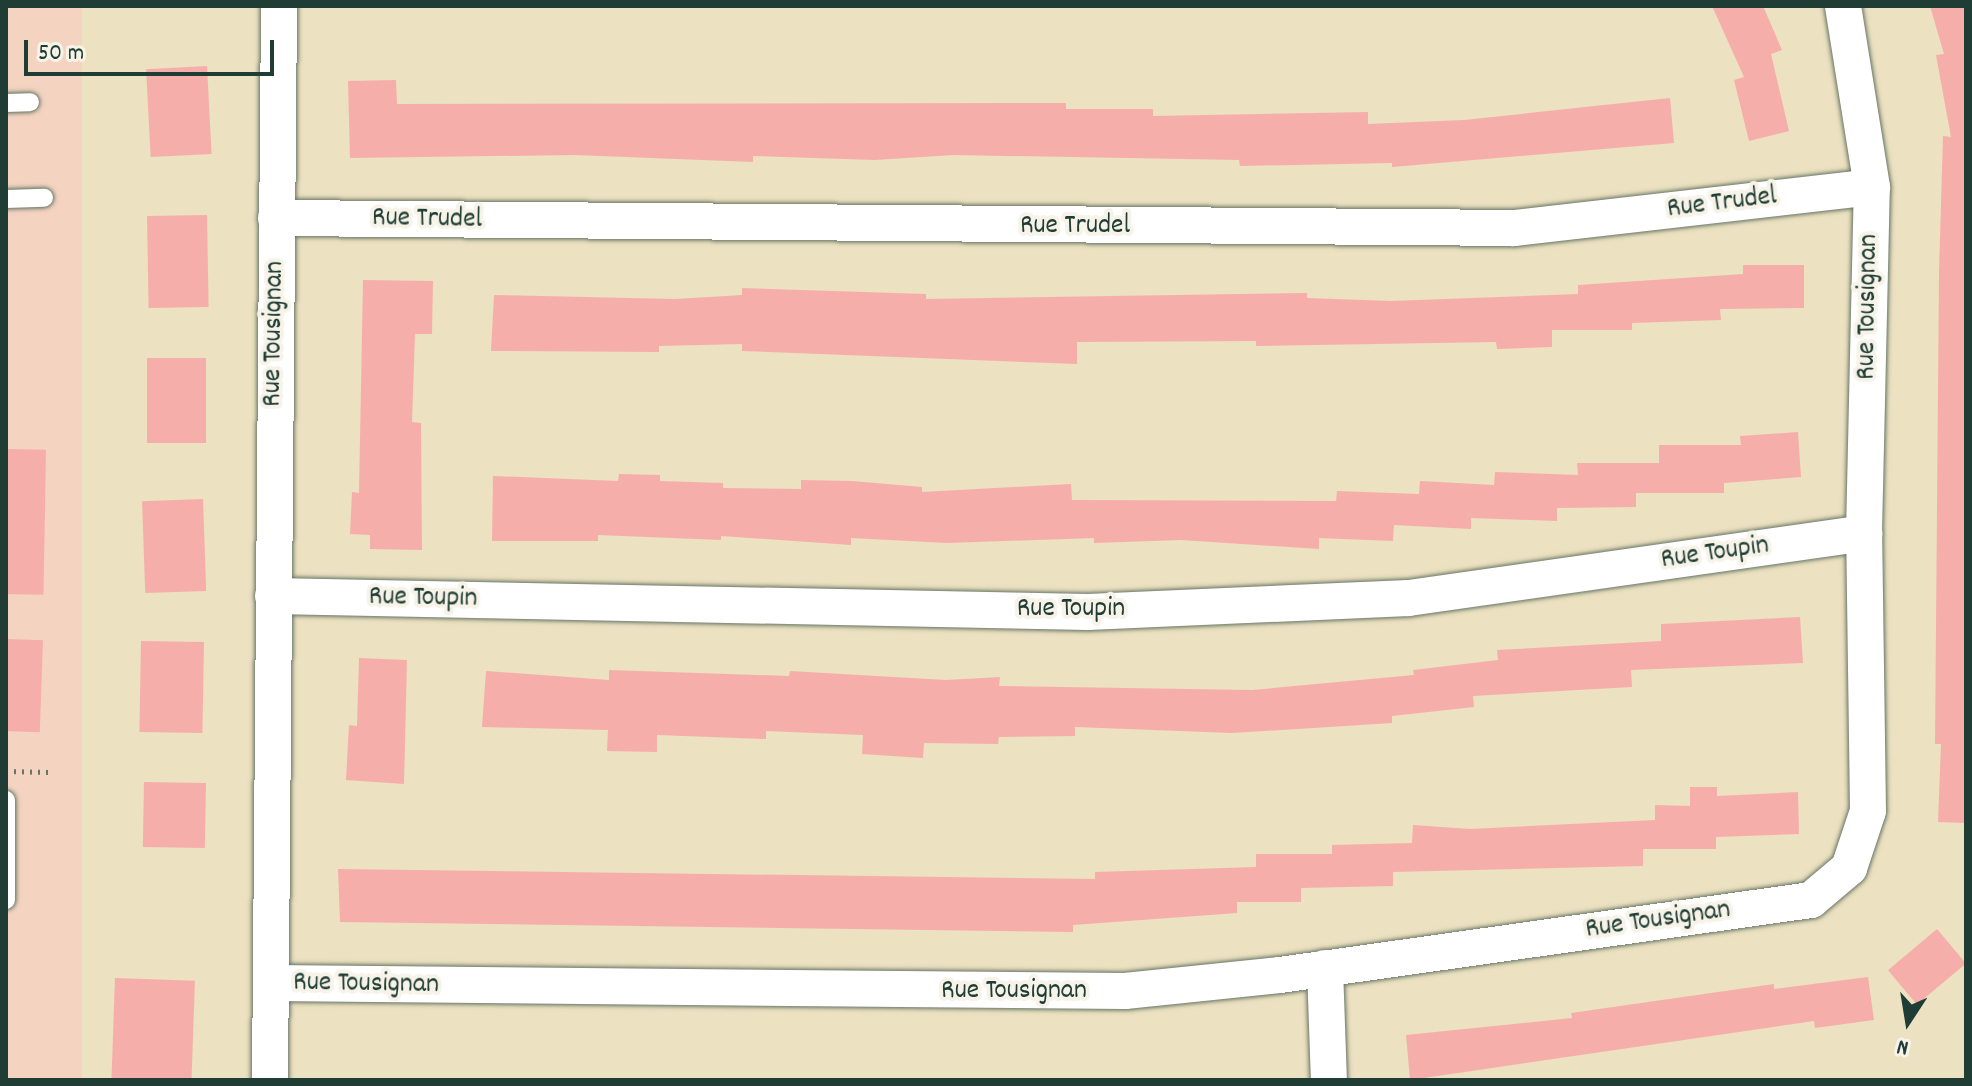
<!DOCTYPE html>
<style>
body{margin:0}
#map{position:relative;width:1972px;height:1086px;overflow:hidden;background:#ece1c1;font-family:Dekko,sans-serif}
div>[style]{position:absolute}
.built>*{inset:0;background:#f4d3c1;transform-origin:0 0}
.building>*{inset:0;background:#f6aeaa;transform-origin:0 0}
.path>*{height:5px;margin-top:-2.5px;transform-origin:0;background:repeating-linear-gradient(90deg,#677665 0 2px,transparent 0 8px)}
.roads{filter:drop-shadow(0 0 2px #677665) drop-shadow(0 0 2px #677665)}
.lane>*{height:18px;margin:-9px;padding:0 9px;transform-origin:9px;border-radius:9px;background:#fff}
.street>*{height:36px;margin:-18px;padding:0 18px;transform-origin:18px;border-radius:18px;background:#fff}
span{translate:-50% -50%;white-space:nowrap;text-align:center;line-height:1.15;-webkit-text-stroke:8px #f7f3e8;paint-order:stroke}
.street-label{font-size:28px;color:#1f3d34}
.frame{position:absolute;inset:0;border:8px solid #1f3d34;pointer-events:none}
.north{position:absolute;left:1868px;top:982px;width:80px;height:80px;-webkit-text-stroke:6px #f7f3e8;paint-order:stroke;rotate:192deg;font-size:22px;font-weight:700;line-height:32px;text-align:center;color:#1f3d34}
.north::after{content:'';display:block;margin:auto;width:28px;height:36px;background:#1f3d34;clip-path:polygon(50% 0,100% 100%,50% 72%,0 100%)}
.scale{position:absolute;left:24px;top:40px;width:250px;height:36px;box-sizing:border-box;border:4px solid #1f3d34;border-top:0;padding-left:10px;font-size:24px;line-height:28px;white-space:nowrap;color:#1f3d34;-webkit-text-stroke:6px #f7f3e8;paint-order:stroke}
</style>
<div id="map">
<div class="built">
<div style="left:6px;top:6px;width:76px;height:1074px"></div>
</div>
<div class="building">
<div style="clip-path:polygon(1712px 6px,1763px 6px,1782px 50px,1771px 54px,1789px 131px,1749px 141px,1734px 80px,1744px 77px)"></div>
<div style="clip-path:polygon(1930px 6px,1966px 6px,1966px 823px,1938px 822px,1941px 744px,1935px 744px,1939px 272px,1943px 136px,1951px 137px,1936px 55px,1944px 54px)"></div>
<div style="left:207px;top:66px;width:88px;height:61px;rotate:87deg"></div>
<div style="clip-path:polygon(396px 80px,397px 104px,1066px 103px,1066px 109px,1153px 109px,1153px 116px,1368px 112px,1368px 124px,1464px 120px,1670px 98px,1674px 143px,1392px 167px,1392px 163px,1240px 166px,1239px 160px,953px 155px,875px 160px,753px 156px,753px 162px,575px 155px,350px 158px,348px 81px)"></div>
<div style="left:207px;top:215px;width:92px;height:60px;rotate:89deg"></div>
<div style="clip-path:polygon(1743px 265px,1804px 265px,1804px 308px,1720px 309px,1721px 320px,1632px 323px,1632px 330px,1552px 330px,1552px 347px,1497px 349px,1496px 342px,1256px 346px,1256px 341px,1077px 342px,1077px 364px,742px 351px,742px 344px,659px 346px,659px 352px,491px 351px,494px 295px,675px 299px,742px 295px,742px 288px,926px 294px,926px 299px,1307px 293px,1307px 298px,1391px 301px,1578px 294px,1578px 285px,1743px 274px)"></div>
<div style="clip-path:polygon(363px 280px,433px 281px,432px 334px,415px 334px,412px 422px,421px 423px,422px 550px,370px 549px,370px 535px,350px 534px,352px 492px,359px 493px)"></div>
<div style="left:147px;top:358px;width:59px;height:85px"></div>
<div style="clip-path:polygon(1798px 432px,1801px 477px,1724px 483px,1724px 493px,1636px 493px,1636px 507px,1557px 508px,1557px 521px,1471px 518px,1471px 529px,1394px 525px,1393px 541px,1319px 538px,1319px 549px,1181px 540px,1094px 543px,1094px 538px,947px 543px,851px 538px,851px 545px,721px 536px,721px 540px,598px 535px,598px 541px,492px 541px,493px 476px,618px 481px,619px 474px,660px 475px,660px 481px,723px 483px,723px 488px,801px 489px,801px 480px,852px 481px,922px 487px,922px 492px,1071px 484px,1072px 500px,1336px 501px,1337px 491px,1419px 494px,1420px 481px,1494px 485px,1495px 472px,1578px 475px,1577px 463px,1659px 463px,1659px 445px,1741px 445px,1740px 436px)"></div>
<div style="left:6px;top:449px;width:40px;height:145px;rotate:1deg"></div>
<div style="left:203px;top:499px;width:92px;height:61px;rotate:88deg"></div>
<div style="clip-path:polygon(1800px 617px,1803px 663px,1631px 670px,1632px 687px,1473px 696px,1474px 707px,1392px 716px,1392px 723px,1232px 733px,1075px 727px,1075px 736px,999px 737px,998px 744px,924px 743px,923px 758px,862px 754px,863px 735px,766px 731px,766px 739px,657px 735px,657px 752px,607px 751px,608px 730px,482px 727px,486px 671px,609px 680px,609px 670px,789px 676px,790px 671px,946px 680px,1000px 677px,999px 686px,1252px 690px,1414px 675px,1413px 670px,1498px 660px,1497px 650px,1661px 641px,1661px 624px)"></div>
<div style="left:6px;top:639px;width:37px;height:92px;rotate:2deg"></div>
<div style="left:141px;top:641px;width:63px;height:91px;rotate:1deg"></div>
<div style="clip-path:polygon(359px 658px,407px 660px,404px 784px,346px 780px,349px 725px,357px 726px)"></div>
<div style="left:144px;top:782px;width:62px;height:65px;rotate:1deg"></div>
<div style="clip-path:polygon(1690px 787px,1717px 787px,1717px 796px,1798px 792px,1799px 834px,1716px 837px,1716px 849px,1643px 849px,1643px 866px,1393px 872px,1393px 886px,1301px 888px,1301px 902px,1237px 902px,1237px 913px,1073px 925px,1073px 932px,340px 922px,338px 869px,1095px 879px,1095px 872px,1256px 867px,1256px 854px,1332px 854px,1332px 845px,1412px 843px,1413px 825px,1470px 829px,1655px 820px,1655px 805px,1690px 806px)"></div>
<div style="left:1937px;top:929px;width:45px;height:64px;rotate:50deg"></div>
<div style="clip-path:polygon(1868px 977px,1874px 1020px,1815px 1028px,1814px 1021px,1410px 1080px,1406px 1035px,1572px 1018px,1571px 1013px,1774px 984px,1774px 989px)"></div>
<div style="left:115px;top:978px;width:80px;height:102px;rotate:2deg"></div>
</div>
<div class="path">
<div style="left:6px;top:771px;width:43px;rotate:1.3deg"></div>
</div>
<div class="roads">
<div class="lane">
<div style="left:6px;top:103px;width:24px;rotate:-2deg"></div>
<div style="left:6px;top:199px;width:38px;rotate:-2deg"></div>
<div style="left:6px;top:800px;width:100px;rotate:90deg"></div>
</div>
<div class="street">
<div style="left:276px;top:218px;width:1238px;rotate:0.46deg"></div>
<div style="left:1514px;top:228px;width:360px;rotate:-6.5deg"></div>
<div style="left:273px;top:596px;width:815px;rotate:1.12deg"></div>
<div style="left:1088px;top:612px;width:321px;rotate:-2.5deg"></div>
<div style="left:1409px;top:598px;width:460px;rotate:-8.1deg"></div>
<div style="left:1325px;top:968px;width:112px;rotate:88deg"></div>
<div style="left:271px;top:983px;width:854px;rotate:0.54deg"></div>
<div style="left:1125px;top:991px;width:156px;rotate:-5.9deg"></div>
<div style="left:1280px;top:975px;width:536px;rotate:-8.04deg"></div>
<div style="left:1811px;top:900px;width:50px;rotate:-40.1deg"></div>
<div style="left:1849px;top:868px;width:60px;rotate:-71.6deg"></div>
<div style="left:1868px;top:811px;width:278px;rotate:-90.8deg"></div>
<div style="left:1864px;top:533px;width:346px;rotate:-88.7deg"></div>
<div style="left:1872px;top:187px;width:183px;rotate:-99.1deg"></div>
<div style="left:270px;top:1080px;width:1074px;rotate:-89.52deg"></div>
</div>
</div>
<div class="street-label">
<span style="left:1722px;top:204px;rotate:-7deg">Rue Trudel</span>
<span style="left:427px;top:220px;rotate:1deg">Rue Trudel</span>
<span style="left:1075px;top:227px">Rue Trudel</span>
<span style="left:1869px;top:307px;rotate:-89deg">Rue Tousignan</span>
<span style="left:275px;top:334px;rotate:-89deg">Rue Tousignan</span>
<span style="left:1715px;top:554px;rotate:-8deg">Rue Toupin</span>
<span style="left:423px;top:599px;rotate:1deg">Rue Toupin</span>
<span style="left:1071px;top:610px">Rue Toupin</span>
<span style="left:1658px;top:921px;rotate:-8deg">Rue Tousignan</span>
<span style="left:366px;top:985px;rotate:1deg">Rue Tousignan</span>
<span style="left:1014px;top:992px">Rue Tousignan</span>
</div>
<div class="frame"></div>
<div class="north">N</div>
<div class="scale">50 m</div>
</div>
